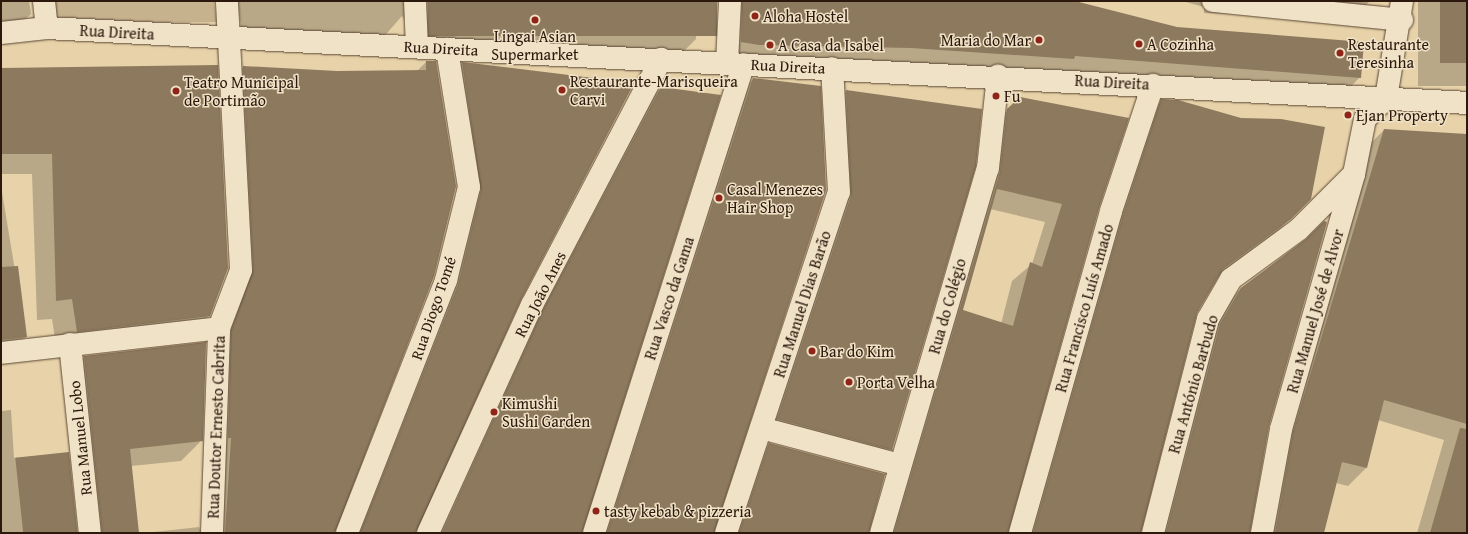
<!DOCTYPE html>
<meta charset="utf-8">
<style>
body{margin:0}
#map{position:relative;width:1468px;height:534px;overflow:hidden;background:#e7d2a9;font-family:"Gentium Book Plus",serif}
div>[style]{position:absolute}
.green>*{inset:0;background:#c7b28e}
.shadow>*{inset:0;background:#0003;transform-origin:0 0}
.building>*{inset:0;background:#8d795e;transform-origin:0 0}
.roads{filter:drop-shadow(0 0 1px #5b4633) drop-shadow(0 0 1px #5b4633)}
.minor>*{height:22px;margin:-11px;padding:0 11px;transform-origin:11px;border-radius:11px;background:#efe2c7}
.dots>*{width:11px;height:11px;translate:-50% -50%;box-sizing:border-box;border:2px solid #efe2c7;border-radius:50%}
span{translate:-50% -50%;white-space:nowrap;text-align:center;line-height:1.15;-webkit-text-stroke:3px #efe2c7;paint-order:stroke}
.poi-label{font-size:16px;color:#2c180c}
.left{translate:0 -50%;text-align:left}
.right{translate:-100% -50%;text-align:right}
.street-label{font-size:16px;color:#2c180c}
.frame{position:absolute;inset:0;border:2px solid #2c180c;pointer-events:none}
</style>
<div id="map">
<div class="green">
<div style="clip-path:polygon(54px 1px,214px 1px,217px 22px,123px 23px,55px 17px)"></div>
</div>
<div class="shadow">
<div style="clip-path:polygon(1px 1px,29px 1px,31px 14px,10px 34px,1px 35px)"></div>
<div style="clip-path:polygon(237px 1px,697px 1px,696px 39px,674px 61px,408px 57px,406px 22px,402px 16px,380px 41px,243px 39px)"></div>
<div style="clip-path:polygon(726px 1px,1073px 1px,1360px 77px,1340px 98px,721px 62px)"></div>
<div style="clip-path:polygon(1182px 1px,1370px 1px,1354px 17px,1204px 13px,1204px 7px)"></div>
<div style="left:1418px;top:1px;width:49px;height:85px"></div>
<div style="clip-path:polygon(426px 62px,435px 62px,327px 533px,206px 533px,234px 290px,223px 87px,243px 67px,337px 72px,417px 71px)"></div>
<div style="clip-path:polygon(462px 63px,633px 84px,520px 299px,416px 533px,350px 533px,464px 208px,444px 81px)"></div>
<div style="clip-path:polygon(1px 68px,209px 316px,189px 336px,57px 351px,52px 319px,37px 320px,32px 174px,1px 174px)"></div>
<div style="clip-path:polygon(753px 79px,714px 533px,596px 533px,735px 97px)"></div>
<div style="clip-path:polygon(661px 88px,582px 533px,433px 533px,526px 329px,643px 106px)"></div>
<div style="clip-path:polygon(846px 91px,891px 449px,876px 465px,762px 434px,836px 212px,831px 106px)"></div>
<div style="clip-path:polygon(1162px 100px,1310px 199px,1272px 237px,1217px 277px,1196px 313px,1140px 533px,1021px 533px,1144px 118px)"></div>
<div style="clip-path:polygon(evenodd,1008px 110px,1098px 207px,1008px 533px,881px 533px,990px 128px,1008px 110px,990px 209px,1045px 222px,1032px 264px,1012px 281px,1001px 324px,962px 311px,990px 209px)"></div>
<div style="clip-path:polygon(1384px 130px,1467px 135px,1467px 533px,1417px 533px,1444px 440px,1378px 420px,1366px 468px,1348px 486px,1336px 483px,1282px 533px,1260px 533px,1366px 148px)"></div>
<div style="clip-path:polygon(1px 186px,26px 337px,1px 358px)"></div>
<div style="clip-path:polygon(1241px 288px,1268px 425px,1249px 533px,1153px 533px,1223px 307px)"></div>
<div style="clip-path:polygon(84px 357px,202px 440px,181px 461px,131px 466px,138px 533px,104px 533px,87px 373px,102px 533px,81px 533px,64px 377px)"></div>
<div style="clip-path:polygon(11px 410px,14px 458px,68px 453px,76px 533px,1px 533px,1px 411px)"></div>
<div style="clip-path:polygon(769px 444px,868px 533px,728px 533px,751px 462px)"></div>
<div style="clip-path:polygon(199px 527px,201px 533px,145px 533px)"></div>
</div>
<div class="building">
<div style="left:428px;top:1px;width:289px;height:35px"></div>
<div style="clip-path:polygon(742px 1px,1075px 1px,1177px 27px,1364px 42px,1361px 78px,1075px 56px,1074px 59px,911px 48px,759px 45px,741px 42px)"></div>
<div style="left:1440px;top:1px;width:27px;height:62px"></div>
<div style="clip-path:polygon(426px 61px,436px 61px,456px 186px,434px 276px,335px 533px,225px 533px,231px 438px,228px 438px,231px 330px,253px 270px,243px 66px,337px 71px,426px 70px)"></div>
<div style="clip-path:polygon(462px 62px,634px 83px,521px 300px,416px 533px,360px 533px,458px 285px,481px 190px)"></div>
<div style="clip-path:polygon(218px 65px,228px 268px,210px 316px,77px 332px,72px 299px,56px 301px,52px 154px,1px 154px,1px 68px)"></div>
<div style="clip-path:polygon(753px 78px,821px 86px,826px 190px,714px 533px,607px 533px)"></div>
<div style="clip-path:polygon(661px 87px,721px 95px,582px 533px,442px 533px,543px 310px)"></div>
<div style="clip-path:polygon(846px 90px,982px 109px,976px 166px,892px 450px,777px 419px,851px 196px)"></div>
<div style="clip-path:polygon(evenodd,1020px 97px,1129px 118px,1099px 208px,1008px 533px,894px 533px,1000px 172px,1007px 109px,1020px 97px,997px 189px,1062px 204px,1042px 267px,1030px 262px,1013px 326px,963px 310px,997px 189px)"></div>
<div style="clip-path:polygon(1161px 99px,1178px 100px,1241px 118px,1281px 119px,1325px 127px,1311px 199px,1291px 219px,1223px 269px,1197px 313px,1141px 533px,1033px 533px,1123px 215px)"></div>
<div style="clip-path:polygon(1384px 129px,1467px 134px,1467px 424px,1384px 400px,1367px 468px,1342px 462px,1324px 533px,1275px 533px,1293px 432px)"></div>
<div style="clip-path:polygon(1324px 221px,1327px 222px,1269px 426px,1250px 533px,1166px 533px,1220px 324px,1241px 288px,1306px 239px)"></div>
<div style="clip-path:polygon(18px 266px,27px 337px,1px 340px,1px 267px)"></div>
<div style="clip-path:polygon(206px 342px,203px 441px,130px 449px,139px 533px,102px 533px,84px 356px)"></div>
<div style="clip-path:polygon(1460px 428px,1467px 429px,1467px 533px,1430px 533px)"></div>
<div style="clip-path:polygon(769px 443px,885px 474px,869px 533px,739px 533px)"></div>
<div style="left:69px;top:452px;width:81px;height:54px;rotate:84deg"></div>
</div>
<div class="roads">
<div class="minor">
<div style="left:44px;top:1px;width:27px;rotate:84deg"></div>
<div style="left:415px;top:1px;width:46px;rotate:87.5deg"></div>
<div style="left:1213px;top:1px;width:190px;rotate:5.7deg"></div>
<div style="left:1px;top:33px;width:46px;rotate:-6.2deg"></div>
<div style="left:47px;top:28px;width:1422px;rotate:3.02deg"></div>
<div style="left:727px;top:63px;width:62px;rotate:-87.2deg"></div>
<div style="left:1386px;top:98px;width:98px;rotate:-80.6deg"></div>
<div style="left:70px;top:344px;width:190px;rotate:84deg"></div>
<div style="left:1px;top:353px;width:219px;rotate:-6.5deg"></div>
<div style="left:761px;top:428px;width:144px;rotate:14.9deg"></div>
<div style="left:212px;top:533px;width:205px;rotate:-88deg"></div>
<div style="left:219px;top:328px;width:62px;rotate:-69.2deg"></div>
<div style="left:241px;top:270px;width:269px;rotate:-93deg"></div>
<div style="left:347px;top:533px;width:272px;rotate:-68.6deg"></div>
<div style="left:446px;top:280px;width:96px;rotate:-76.1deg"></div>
<div style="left:469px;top:187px;width:140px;rotate:-99.1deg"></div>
<div style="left:428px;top:533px;width:251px;rotate:-65.5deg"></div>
<div style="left:532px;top:305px;width:278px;rotate:-62.3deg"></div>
<div style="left:594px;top:533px;width:492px;rotate:-72.3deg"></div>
<div style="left:726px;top:533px;width:359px;rotate:-71.7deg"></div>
<div style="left:839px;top:192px;width:124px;rotate:-93.2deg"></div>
<div style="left:881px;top:533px;width:380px;rotate:-73.7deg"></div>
<div style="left:988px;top:168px;width:93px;rotate:-83.8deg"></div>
<div style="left:1020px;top:533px;width:335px;rotate:-74.2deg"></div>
<div style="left:1111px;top:211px;width:133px;rotate:-71.6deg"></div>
<div style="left:1153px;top:533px;width:221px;rotate:-75.6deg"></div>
<div style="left:1208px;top:319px;width:46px;rotate:-60.1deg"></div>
<div style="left:1231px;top:279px;width:84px;rotate:-36.3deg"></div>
<div style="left:1299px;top:229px;width:78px;rotate:-45deg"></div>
<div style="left:1262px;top:533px;width:106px;rotate:-79.6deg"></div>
<div style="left:1281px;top:429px;width:265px;rotate:-74deg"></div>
<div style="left:1354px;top:174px;width:56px;rotate:-78.7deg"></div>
<div style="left:1365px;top:119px;width:30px;rotate:-45deg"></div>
</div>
</div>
<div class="dots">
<div style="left:755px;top:16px;background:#8f2418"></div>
<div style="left:535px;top:20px;background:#8f2418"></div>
<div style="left:1039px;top:40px;background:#8f2418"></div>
<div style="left:1139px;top:44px;background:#8f2418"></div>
<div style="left:770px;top:45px;background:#8f2418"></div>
<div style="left:1340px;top:53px;background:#8f2418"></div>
<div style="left:562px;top:90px;background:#8f2418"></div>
<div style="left:176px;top:91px;background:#8f2418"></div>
<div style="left:996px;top:96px;background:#8f2418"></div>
<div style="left:1348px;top:115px;background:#8f2418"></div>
<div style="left:719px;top:198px;background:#8f2418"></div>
<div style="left:812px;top:351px;background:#8f2418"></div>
<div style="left:849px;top:382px;background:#8f2418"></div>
<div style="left:494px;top:412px;background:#8f2418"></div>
<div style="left:596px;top:511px;background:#8f2418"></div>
</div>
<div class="poi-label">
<span class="left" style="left:763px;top:16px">Aloha Hostel</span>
<span style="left:535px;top:45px">Lingai Asian<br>Supermarket</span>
<span class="right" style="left:1031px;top:40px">Maria do Mar</span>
<span class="left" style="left:1147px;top:44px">A Cozinha</span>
<span class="left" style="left:1348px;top:53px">Restaurante<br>Teresinha</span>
<span class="left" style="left:778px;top:45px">A Casa da Isabel</span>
<span class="left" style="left:570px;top:90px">Restaurante-Marisqueira<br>Carvi</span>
<span class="left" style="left:184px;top:91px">Teatro Municipal<br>de Portimão</span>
<span class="left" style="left:1004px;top:96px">Fu</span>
<span class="left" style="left:1356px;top:115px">Ejan Property</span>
<span class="left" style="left:727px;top:198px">Casal Menezes<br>Hair Shop</span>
<span class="left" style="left:820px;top:351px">Bar do Kim</span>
<span class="left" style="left:857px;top:382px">Porta Velha</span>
<span class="left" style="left:502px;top:412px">Kimushi<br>Sushi Garden</span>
<span class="left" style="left:604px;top:511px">tasty kebab &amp; pizzeria</span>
</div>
<div class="street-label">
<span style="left:117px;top:32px;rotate:3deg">Rua Direita</span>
<span style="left:441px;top:48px;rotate:3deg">Rua Direita</span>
<span style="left:788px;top:66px;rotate:3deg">Rua Direita</span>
<span style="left:1112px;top:82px;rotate:3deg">Rua Direita</span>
<span style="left:540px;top:294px;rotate:-63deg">Rua João Anes</span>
<span style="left:669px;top:298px;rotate:-72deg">Rua Vasco da Gama</span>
<span style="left:802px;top:304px;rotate:-72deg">Rua Manuel Dias Barão</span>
<span style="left:947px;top:306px;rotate:-74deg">Rua do Colégio</span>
<span style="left:433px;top:308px;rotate:-71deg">Rua Diogo Tomé</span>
<span style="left:1084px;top:308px;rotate:-74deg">Rua Francisco Luís Amado</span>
<span style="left:1315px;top:311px;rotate:-74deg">Rua Manuel José de Alvor</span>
<span style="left:1193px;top:384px;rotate:-74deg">Rua António Barbudo</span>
<span style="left:216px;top:427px;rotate:-88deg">Rua Doutor Ernesto Cabrita</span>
<span style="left:80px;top:438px;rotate:-96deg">Rua Manuel Lobo</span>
</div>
<div class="frame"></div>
</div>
